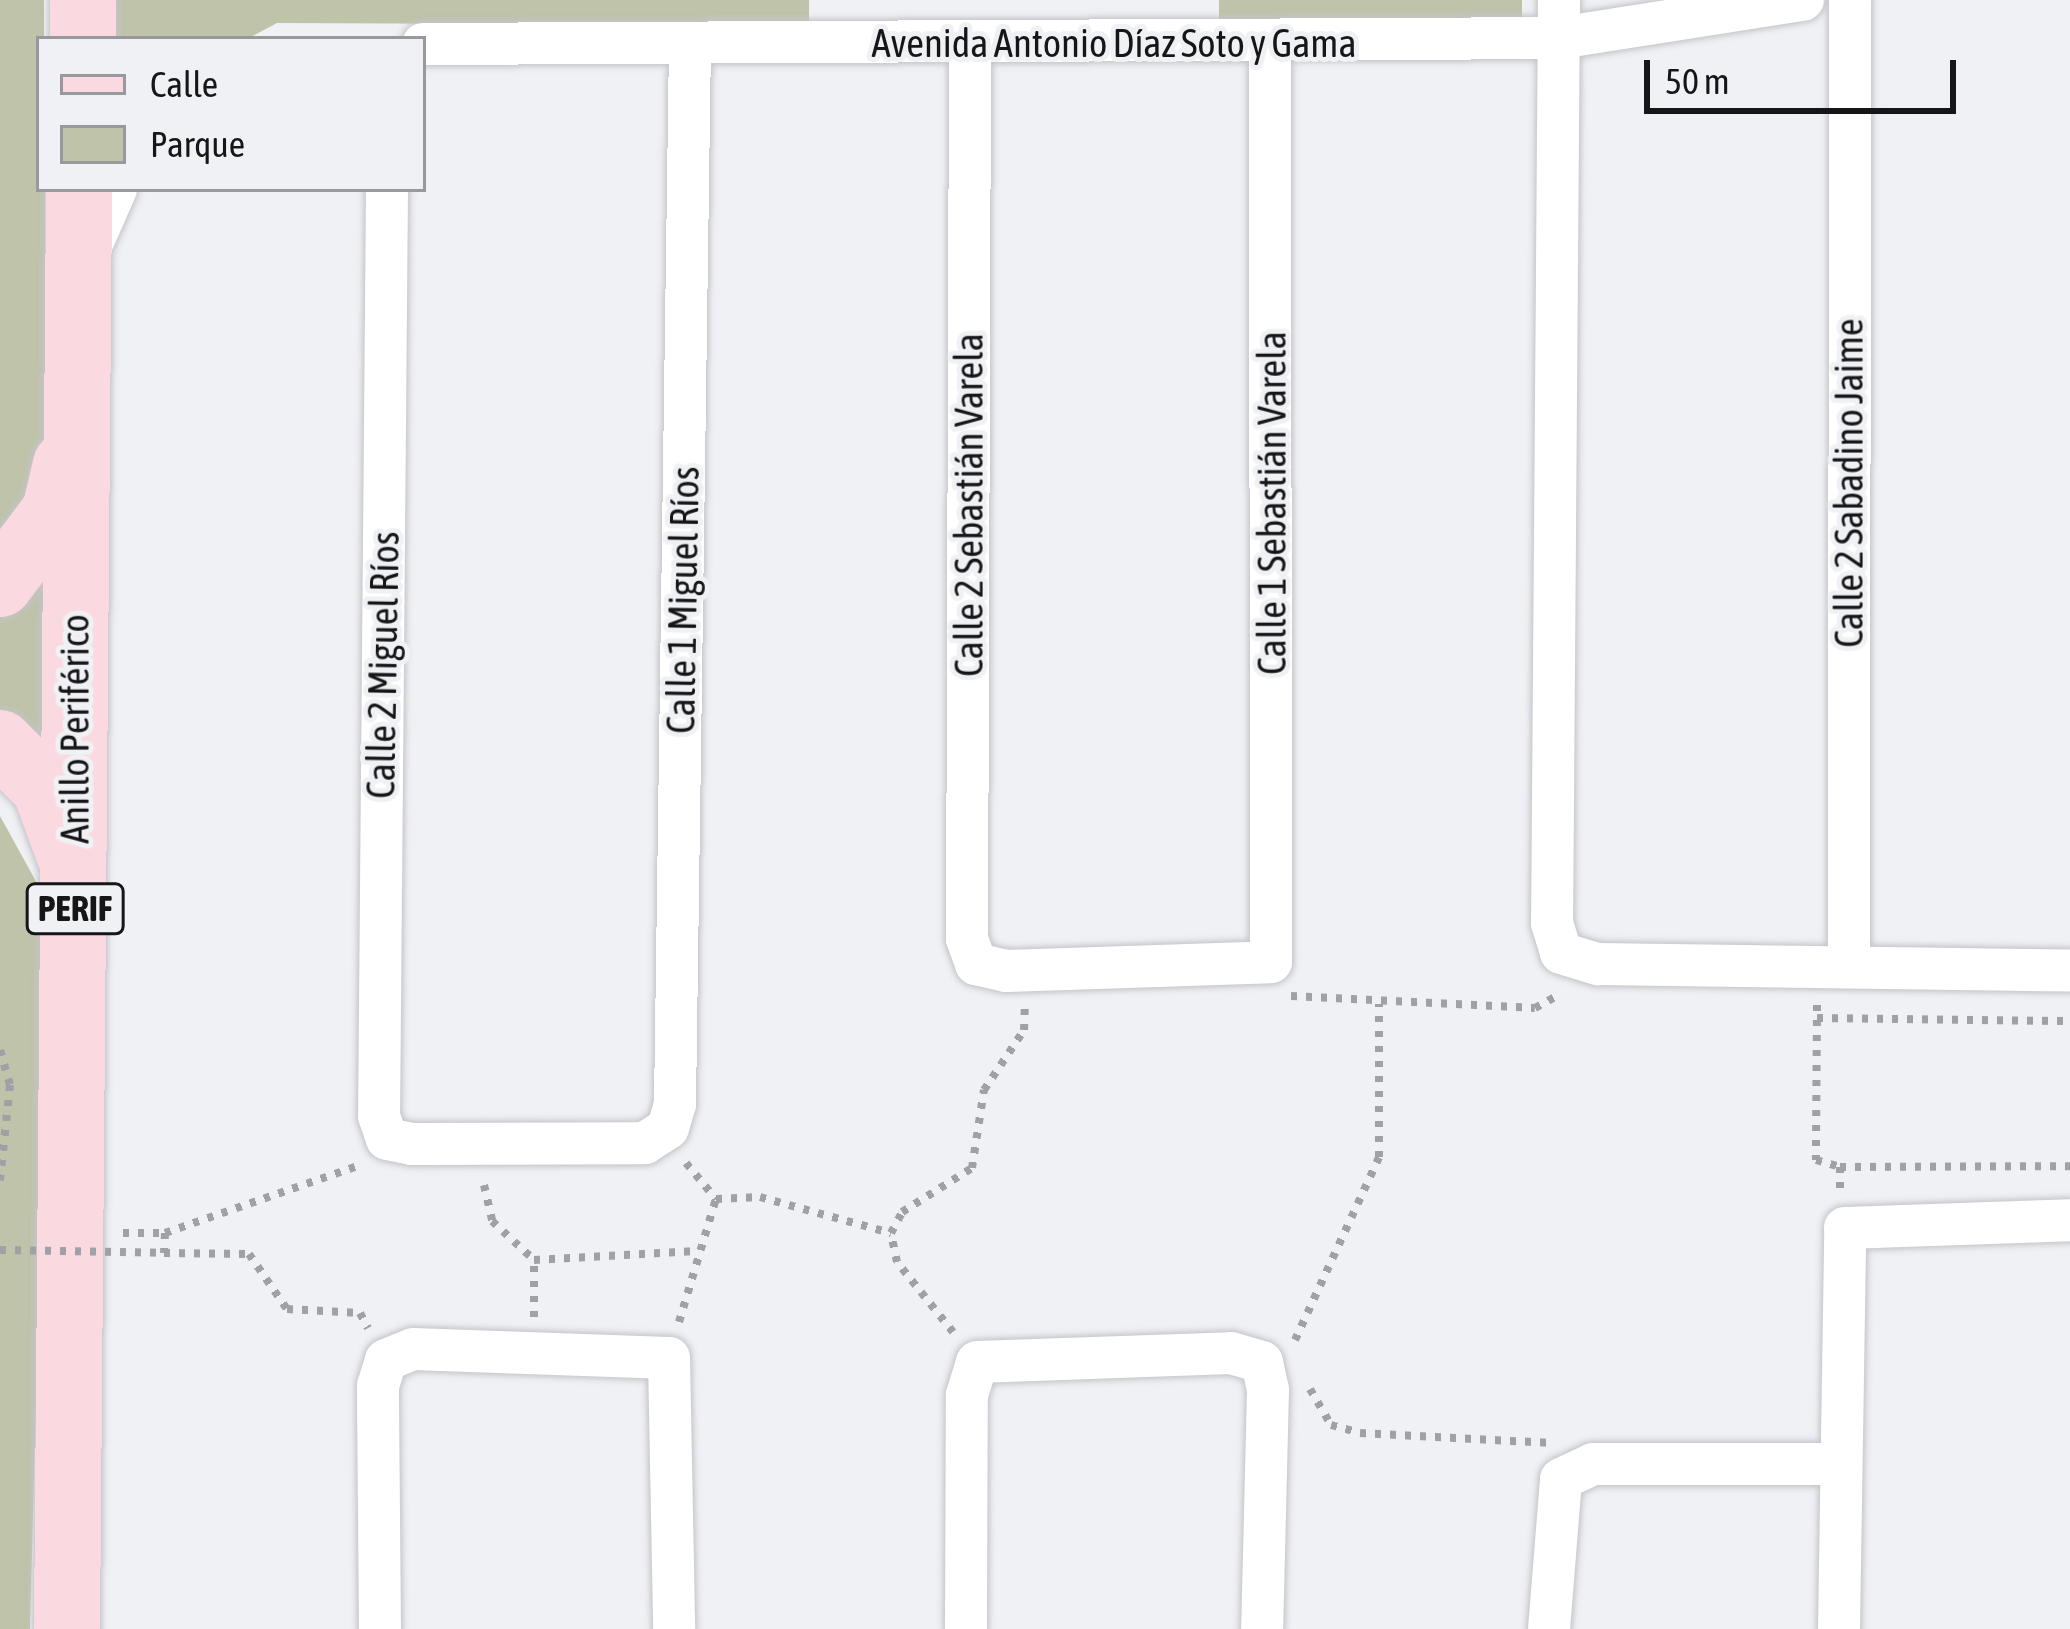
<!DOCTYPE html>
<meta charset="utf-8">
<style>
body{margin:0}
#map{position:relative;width:2070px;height:1629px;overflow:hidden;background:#f0f1f5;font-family:"Asap Condensed",sans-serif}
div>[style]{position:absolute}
.green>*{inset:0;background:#bfc3a9;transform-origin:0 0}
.path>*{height:8px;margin-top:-4px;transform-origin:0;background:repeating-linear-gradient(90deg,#a0a1a4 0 6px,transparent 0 15px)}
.roads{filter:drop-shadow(0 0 3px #c4c4c9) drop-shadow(0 0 3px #c4c4c9)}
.street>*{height:42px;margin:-21px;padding:0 21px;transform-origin:21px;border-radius:21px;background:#fff}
.primary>*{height:66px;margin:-33px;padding:0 33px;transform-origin:33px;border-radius:33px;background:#fadae0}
.path-bridge>*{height:8px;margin-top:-4px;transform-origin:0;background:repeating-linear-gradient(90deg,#a0a1a4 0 6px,transparent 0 15px)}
span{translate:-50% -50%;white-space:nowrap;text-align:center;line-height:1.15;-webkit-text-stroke:10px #f0f1f5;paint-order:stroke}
.shield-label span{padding:3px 9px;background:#f0f1f5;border:3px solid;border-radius:9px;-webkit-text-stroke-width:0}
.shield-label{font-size:36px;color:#161618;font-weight:700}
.street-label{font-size:39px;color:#161618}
.legend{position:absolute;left:36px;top:36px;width:390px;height:156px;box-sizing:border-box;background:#f0f1f5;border:3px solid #99999d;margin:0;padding:15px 21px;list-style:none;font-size:36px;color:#161618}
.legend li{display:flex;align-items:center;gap:24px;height:60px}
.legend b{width:60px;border:3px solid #99999d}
.scale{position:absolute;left:1644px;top:60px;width:312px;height:54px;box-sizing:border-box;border:6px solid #161618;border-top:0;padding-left:15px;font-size:36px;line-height:42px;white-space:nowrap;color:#161618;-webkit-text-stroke:9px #f0f1f5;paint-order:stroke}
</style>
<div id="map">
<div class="green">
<div style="clip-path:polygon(0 0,44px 0,46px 459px,0 569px)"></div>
<div style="clip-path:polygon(112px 0,809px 0,809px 25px,277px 23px,247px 39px,111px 39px)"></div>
<div style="left:1219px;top:0;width:303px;height:26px"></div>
<div style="clip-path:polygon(55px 577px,43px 740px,0 709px,0 611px)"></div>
<div style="clip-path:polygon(0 816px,49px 905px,30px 1629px,0 1629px)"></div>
</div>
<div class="path">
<div style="left:1291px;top:996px;width:244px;rotate:2.8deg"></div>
<div style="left:1535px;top:1008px;width:26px;rotate:-29deg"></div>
<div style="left:1817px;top:1005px;width:155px;rotate:90.4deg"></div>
<div style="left:1816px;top:1160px;width:25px;rotate:16deg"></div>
<div style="left:1840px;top:1167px;width:21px;rotate:90deg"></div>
<div style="left:1817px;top:1018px;width:253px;rotate:0.7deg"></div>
<div style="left:0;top:1050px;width:36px;rotate:74deg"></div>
<div style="left:10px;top:1085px;width:96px;rotate:96deg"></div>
<div style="left:686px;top:1163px;width:47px;rotate:50.2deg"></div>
<div style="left:1840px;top:1167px;width:230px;rotate:-0.2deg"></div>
<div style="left:484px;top:1185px;width:37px;rotate:77deg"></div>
<div style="left:492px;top:1221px;width:57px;rotate:42.9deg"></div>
<div style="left:123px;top:1233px;width:42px"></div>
<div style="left:165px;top:1233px;width:207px;rotate:-19.2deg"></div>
<div style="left:165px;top:1233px;width:20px;rotate:93deg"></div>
<div style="left:164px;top:1253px;width:85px;rotate:0.7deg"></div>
<div style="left:249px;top:1254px;width:67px;rotate:55.4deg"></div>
<div style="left:287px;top:1309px;width:73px;rotate:3.1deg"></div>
<div style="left:360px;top:1313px;width:17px;rotate:62deg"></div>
<div style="left:534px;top:1317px;width:57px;rotate:-90deg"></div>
<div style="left:534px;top:1260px;width:163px;rotate:-3.2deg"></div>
<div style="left:679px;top:1322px;width:128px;rotate:-73.3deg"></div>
<div style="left:716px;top:1199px;width:44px;rotate:-2.6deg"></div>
<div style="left:760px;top:1197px;width:136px;rotate:15.4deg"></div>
<div style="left:953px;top:1332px;width:90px;rotate:-128.7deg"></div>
<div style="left:897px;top:1262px;width:30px;rotate:-102deg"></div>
<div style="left:891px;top:1233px;width:24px;rotate:-62deg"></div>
<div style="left:902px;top:1212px;width:83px;rotate:-32.2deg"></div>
<div style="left:972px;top:1168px;width:79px;rotate:-81.3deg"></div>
<div style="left:984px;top:1090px;width:72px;rotate:-56.3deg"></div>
<div style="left:1024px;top:1030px;width:24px;rotate:-88deg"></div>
<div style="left:1295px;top:1340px;width:201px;rotate:-65.3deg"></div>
<div style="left:1379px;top:1157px;width:153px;rotate:-90deg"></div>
<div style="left:1310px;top:1389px;width:42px;rotate:59.7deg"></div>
<div style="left:1331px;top:1425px;width:30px;rotate:15deg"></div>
<div style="left:1360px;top:1433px;width:188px;rotate:3deg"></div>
</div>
<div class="roads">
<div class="street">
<div style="left:1559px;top:0;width:923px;rotate:90.43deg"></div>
<div style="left:1552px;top:923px;width:31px;rotate:73deg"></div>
<div style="left:1561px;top:953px;width:39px;rotate:17deg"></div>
<div style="left:1598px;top:964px;width:472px;rotate:0.8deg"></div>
<div style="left:423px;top:44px;width:1136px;rotate:-0.3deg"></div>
<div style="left:1559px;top:38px;width:247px;rotate:-8.9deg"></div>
<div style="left:970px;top:44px;width:895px;rotate:90.19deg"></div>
<div style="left:967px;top:939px;width:27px;rotate:70deg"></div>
<div style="left:976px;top:964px;width:31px;rotate:13deg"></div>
<div style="left:1006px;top:971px;width:265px;rotate:-1.9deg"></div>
<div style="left:1271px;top:962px;width:918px;rotate:-90.06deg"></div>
<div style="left:387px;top:189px;width:927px;rotate:90.49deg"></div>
<div style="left:379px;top:1116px;width:24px;rotate:71deg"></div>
<div style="left:387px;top:1139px;width:25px;rotate:11deg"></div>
<div style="left:412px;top:1144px;width:233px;rotate:-0.2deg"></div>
<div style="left:645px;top:1143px;width:27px;rotate:-33deg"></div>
<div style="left:668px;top:1128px;width:25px;rotate:-74deg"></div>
<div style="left:675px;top:1104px;width:1061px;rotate:-89.19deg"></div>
<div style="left:90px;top:248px;width:64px;rotate:-66.2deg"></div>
<div style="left:1849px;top:966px;width:966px;rotate:-89.94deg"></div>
<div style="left:380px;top:1629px;width:243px;rotate:-90.5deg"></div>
<div style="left:378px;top:1386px;width:27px;rotate:-73deg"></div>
<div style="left:386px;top:1360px;width:29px;rotate:-22deg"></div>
<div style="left:413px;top:1349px;width:256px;rotate:2deg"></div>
<div style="left:669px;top:1358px;width:271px;rotate:88.9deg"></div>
<div style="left:966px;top:1629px;width:234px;rotate:-89.8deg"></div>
<div style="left:967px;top:1395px;width:34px;rotate:-73deg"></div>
<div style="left:977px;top:1362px;width:254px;rotate:-2deg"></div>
<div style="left:1231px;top:1353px;width:32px;rotate:16deg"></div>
<div style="left:1262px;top:1362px;width:29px;rotate:78deg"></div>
<div style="left:1268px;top:1390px;width:239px;rotate:91.4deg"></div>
<div style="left:1549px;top:1629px;width:150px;rotate:-85.4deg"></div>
<div style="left:1561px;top:1479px;width:35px;rotate:-25deg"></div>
<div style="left:1593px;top:1464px;width:243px"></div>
<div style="left:1839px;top:1629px;width:401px;rotate:-89.1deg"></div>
<div style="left:1845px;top:1228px;width:225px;rotate:-2deg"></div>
</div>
<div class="primary">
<div style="left:83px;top:39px;width:39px;rotate:-90deg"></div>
<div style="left:0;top:584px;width:91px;rotate:-53deg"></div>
<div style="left:55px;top:511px;width:48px;rotate:-76.8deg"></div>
<div style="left:0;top:743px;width:64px;rotate:45deg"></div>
<div style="left:45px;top:788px;width:70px;rotate:70deg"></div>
<div style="left:67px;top:1629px;width:1440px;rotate:-89.52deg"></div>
</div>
</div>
<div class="path-bridge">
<div style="left:0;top:1250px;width:164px;rotate:1deg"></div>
</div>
<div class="shield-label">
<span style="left:75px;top:909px">PERIF</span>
</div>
<div class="street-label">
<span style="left:1114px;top:43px">Avenida Antonio Díaz Soto y Gama</span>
<span style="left:1849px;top:483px;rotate:-90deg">Calle 2 Sabadino Jaime</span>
<span style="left:1272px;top:503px;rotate:-90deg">Calle 1 Sebastián Varela</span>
<span style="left:969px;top:505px;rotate:-90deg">Calle 2 Sebastián Varela</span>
<span style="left:683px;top:600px;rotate:-89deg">Calle 1 Miguel Ríos</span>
<span style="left:383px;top:665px;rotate:-89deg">Calle 2 Miguel Ríos</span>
<span style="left:75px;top:729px;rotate:-90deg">Anillo Periférico</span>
</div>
<ul class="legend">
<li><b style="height:15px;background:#fadae0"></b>Calle</li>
<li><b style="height:33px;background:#bfc3a9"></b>Parque</li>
</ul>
<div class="scale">50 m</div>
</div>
